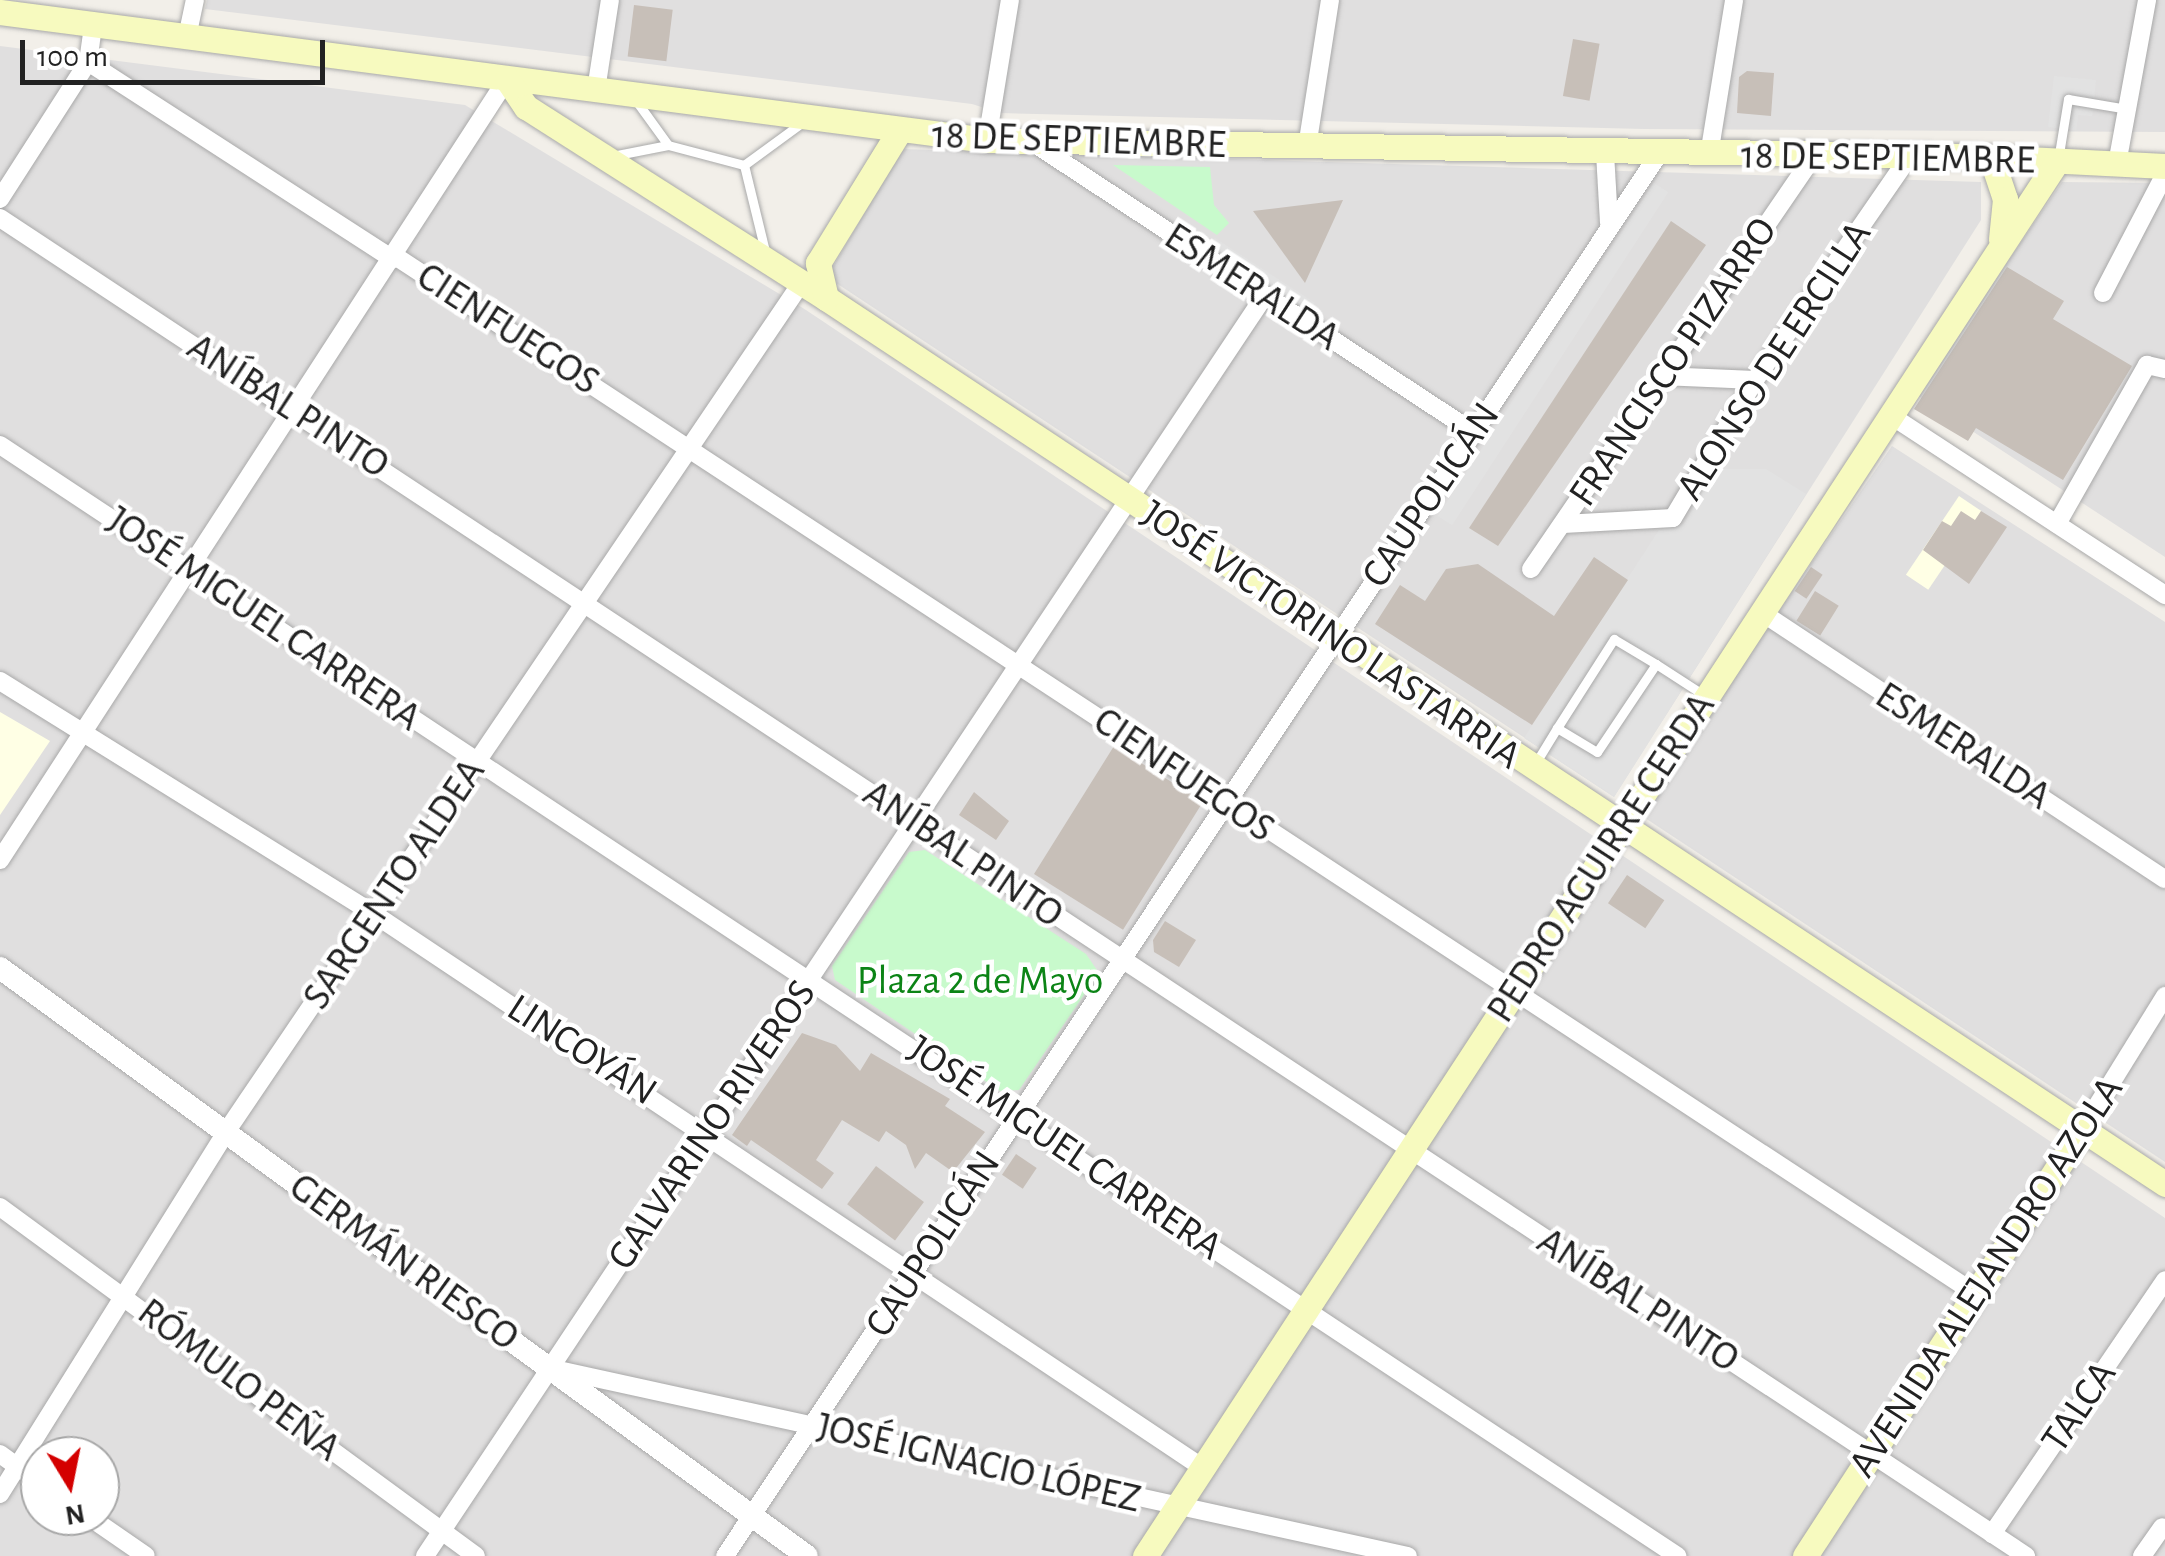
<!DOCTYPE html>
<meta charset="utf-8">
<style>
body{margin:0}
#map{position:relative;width:2165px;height:1556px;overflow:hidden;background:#f2efe9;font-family:"Alegreya Sans",sans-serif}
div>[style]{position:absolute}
.residential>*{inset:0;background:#e0dfdf}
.education>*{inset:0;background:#ffffe5;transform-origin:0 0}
.park>*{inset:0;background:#c8facc}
.parking>*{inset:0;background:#e2e2e2;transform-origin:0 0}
.building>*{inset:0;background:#c7bfb8;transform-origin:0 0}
.roads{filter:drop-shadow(0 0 2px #a9a9a9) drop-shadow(0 0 2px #a9a9a9)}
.service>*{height:9px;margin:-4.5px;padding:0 4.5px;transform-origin:4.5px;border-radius:4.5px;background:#fff}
.minor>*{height:18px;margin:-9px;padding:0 9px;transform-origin:9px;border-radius:9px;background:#fff}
.tertiary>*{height:22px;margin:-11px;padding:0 11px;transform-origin:11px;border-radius:11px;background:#fff}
.secondary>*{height:25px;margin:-12.5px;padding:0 12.5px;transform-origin:12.5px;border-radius:12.5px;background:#f7fabf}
span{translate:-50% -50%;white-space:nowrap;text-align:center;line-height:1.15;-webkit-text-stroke:9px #fff;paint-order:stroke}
.street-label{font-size:40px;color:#222}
.park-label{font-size:40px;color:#0c8416}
.north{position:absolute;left:20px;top:1436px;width:100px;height:100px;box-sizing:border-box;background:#fff;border:2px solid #a7a7a7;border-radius:50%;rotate:170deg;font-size:28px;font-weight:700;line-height:40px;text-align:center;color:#222}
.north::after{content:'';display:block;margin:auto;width:35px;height:45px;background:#d40000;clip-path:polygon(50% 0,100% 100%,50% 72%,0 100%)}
.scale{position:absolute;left:20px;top:40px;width:305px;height:45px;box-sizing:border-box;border:5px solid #222;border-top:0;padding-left:12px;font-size:30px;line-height:35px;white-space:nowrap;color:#222;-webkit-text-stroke:8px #fff;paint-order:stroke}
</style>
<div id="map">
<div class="residential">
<div style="clip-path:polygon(207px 0,2165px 0,2165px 132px,1644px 129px,1000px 113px,972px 104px,205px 9px)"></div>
<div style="clip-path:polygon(evenodd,0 46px,465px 105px,806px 310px,2165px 1218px,2165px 1556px,0 1556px,0 46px,40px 1456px,100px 1456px,100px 1516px,40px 1516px,40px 1456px)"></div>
<div style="clip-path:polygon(902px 149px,1981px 182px,1981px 220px,1614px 797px,827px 277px)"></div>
<div style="clip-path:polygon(2062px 182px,2165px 183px,2165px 557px,1917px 395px)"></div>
<div style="clip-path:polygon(1892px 446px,2165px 622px,2165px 1162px,1639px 814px)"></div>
</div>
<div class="education">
<div style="left:1959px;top:496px;width:27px;height:95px;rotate:34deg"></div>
<div style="clip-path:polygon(0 712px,50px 741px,0 815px)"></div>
</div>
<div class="park">
<div style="clip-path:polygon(1113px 165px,1210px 167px,1214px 205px,1229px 223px,1217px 235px)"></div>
<div style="clip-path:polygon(925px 850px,1086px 954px,1099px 973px,1019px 1090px,1000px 1091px,835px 980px,832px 966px,909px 852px)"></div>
</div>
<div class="parking">
<div style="clip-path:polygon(2054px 76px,2096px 80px,2092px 116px,2078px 115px,2076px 130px,2048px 127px)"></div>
<div style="left:1654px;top:183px;width:17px;height:397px;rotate:33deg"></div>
<div style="left:1215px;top:238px;width:119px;height:15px;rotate:33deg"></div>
<div style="clip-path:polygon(1716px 469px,1766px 469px,1806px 494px,1614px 797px,1524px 738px,1659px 530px,1684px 524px)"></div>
</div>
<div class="building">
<div style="left:634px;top:5px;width:39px;height:52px;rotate:7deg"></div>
<div style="left:1573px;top:39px;width:27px;height:58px;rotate:10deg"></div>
<div style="clip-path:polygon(1747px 71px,1774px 73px,1771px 116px,1737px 113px,1739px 77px)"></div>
<div style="clip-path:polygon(1343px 200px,1305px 283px,1253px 211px)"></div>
<div style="clip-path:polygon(1671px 221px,1706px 245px,1498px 546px,1469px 528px)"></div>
<div style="clip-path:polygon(2007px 267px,2064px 301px,2053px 319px,2132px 366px,2063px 480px,1976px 428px,1968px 441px,1914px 409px)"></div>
<div style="clip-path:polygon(1961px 511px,1975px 520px,1981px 511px,2007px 527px,1969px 584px,1923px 550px,1942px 521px,1951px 526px)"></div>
<div style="clip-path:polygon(1594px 557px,1628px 580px,1532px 725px,1375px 624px,1400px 585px,1425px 601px,1446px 569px,1478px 564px,1554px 616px)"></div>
<div style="left:1811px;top:567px;width:14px;height:29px;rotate:34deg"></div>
<div style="left:1815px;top:591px;width:28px;height:35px;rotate:32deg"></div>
<div style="left:1114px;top:746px;width:105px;height:151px;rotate:32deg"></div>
<div style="clip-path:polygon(974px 792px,1009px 821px,996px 840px,959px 815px)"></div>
<div style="left:1627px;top:875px;width:45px;height:34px;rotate:34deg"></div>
<div style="clip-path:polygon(1165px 921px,1196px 940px,1179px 967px,1154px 952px,1153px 940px)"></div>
<div style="clip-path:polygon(802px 1033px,836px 1045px,860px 1071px,871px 1053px,950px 1099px,945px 1106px,985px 1132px,953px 1172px,926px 1153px,915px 1169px,906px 1145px,886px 1131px,879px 1142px,842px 1120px,816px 1160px,834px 1173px,822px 1189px,751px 1140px,747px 1146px,732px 1135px)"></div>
<div style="left:1016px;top:1154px;width:25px;height:25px;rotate:34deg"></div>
<div style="left:876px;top:1166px;width:60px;height:48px;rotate:37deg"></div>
</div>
<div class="roads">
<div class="service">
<div style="left:637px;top:102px;width:53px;rotate:54.2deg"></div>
<div style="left:668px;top:145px;width:79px;rotate:14.7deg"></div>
<div style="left:744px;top:165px;width:73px;rotate:-36.1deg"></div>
<div style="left:612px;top:156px;width:57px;rotate:-11.1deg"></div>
<div style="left:2058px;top:160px;width:62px;rotate:-80.7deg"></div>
<div style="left:2068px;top:99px;width:61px;rotate:9.5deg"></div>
<div style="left:744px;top:165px;width:93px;rotate:76.3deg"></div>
<div style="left:1656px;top:664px;width:106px;rotate:123.8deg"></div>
<div style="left:1597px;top:752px;width:47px;rotate:-149deg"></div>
<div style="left:1557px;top:728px;width:106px;rotate:-57.4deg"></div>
<div style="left:1614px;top:639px;width:49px;rotate:30.8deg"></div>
<div style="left:1656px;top:664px;width:57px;rotate:32.9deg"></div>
<div style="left:1535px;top:764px;width:42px;rotate:-58.6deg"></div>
</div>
<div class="minor">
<div style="left:187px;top:37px;width:38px;rotate:-78deg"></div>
<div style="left:88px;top:62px;width:363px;rotate:32.9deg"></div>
<div style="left:596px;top:90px;width:91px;rotate:-81.2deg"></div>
<div style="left:987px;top:140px;width:142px;rotate:-80.7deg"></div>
<div style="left:1032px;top:142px;width:528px;rotate:33.33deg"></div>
<div style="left:1307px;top:147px;width:149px;rotate:-81.1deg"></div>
<div style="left:1605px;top:153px;width:70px;rotate:86.7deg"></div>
<div style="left:1709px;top:155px;width:157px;rotate:-80.8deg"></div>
<div style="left:2117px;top:164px;width:167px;rotate:-79.6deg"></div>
<div style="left:0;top:199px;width:163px;rotate:-57.3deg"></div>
<div style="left:88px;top:62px;width:37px;rotate:-82deg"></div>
<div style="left:0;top:218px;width:2428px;rotate:33.44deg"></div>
<div style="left:395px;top:256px;width:1889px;rotate:33.29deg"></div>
<div style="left:2103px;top:293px;width:134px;rotate:-62.5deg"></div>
<div style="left:1661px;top:376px;width:94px;rotate:2.4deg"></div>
<div style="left:1890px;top:415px;width:329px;rotate:33.2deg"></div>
<div style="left:0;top:445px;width:2012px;rotate:33.52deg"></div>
<div style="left:1563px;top:524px;width:110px;rotate:-3.1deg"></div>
<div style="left:1673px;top:518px;width:161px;rotate:-59.3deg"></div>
<div style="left:1755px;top:380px;width:273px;rotate:-55.4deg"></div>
<div style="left:2057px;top:524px;width:183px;rotate:-60.5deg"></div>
<div style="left:2147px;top:365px;width:18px;rotate:13deg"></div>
<div style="left:1531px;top:569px;width:503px;rotate:-55.61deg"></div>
<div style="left:1761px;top:612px;width:484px;rotate:33.5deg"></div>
<div style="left:0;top:681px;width:441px;rotate:31.9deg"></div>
<div style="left:374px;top:914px;width:997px;rotate:33.75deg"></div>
<div style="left:0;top:860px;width:931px;rotate:-57.01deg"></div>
<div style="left:2082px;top:1130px;width:158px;rotate:-58.2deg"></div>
<div style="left:0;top:1207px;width:590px;rotate:36.25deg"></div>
<div style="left:554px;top:1369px;width:874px;rotate:12.35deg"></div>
<div style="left:0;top:1454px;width:49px;rotate:35.9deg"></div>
<div style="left:0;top:1494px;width:427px;rotate:-58deg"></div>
<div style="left:226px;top:1132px;width:1027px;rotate:-55.88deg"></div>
<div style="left:88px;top:1516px;width:70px;rotate:34.6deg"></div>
<div style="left:1992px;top:1534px;width:307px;rotate:-55.7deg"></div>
<div style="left:425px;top:1556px;width:1515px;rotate:-56.33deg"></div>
<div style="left:725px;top:1556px;width:1685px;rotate:-56.33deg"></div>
<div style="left:2142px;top:1556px;width:35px;rotate:-55deg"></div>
</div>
<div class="tertiary">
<div style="left:0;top:968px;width:998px;rotate:36.08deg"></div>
</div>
<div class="secondary">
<div style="left:0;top:12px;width:995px;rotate:7.39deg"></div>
<div style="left:987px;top:140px;width:980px;rotate:0.94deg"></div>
<div style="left:1967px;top:156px;width:198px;rotate:2.9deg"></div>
<div style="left:507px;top:79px;width:34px;rotate:56deg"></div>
<div style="left:526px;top:107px;width:356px;rotate:32.5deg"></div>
<div style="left:826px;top:298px;width:1606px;rotate:33.49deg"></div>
<div style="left:1991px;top:157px;width:44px;rotate:71.6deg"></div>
<div style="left:2005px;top:199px;width:40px;rotate:95.7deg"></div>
<div style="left:826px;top:298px;width:36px;rotate:-103deg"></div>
<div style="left:818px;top:263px;width:153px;rotate:-58.4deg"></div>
<div style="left:1145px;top:1556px;width:1667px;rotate:-56.82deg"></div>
<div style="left:1805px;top:1556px;width:508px;rotate:-56.97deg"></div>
</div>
</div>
<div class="street-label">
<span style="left:1079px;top:140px;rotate:2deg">18 DE SEPTIEMBRE</span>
<span style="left:1888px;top:158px;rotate:1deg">18 DE SEPTIEMBRE</span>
<span style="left:1252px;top:287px;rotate:33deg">ESMERALDA</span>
<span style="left:508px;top:329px;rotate:33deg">CIENFUEGOS</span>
<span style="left:1774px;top:361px;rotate:-57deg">ALONSO DE ERCILLA</span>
<span style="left:1673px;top:362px;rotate:-56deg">FRANCISCO PIZARRO</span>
<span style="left:288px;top:406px;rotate:33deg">ANÍBAL PINTO</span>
<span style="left:1431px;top:495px;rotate:-56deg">CAUPOLICÁN</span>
<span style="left:264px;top:619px;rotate:34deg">JOSÉ MIGUEL CARRERA</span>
<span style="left:1331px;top:635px;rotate:34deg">JOSÉ VICTORINO LASTARRIA</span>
<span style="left:1963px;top:746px;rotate:33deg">ESMERALDA</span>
<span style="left:1184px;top:775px;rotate:34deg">CIENFUEGOS</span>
<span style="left:963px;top:854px;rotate:34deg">ANÍBAL PINTO</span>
<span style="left:1601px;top:858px;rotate:-57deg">PEDRO AGUIRRE CERDA</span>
<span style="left:394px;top:884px;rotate:-56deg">SARGENTO ALDEA</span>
<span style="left:582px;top:1050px;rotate:33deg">LINCOYÁN</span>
<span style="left:712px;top:1125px;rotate:-56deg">GALVARINO RIVEROS</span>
<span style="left:1065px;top:1148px;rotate:34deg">JOSÉ MIGUEL CARRERA</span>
<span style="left:933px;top:1244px;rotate:-57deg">CAUPOLICÁN</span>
<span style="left:404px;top:1262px;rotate:36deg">GERMÁN RIESCO</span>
<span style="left:1986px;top:1277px;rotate:-57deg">AVENIDA ALEJANDRO AZOLA</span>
<span style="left:1638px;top:1300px;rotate:33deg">ANÍBAL PINTO</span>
<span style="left:239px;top:1380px;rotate:37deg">RÓMULO PEÑA</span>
<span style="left:2079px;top:1407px;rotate:-56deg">TALCA</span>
<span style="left:979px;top:1463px;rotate:13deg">JOSÉ IGNACIO LÓPEZ</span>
</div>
<div class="park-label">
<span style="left:980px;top:981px">Plaza 2 de Mayo</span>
</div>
<div class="north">N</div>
<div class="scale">100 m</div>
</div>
